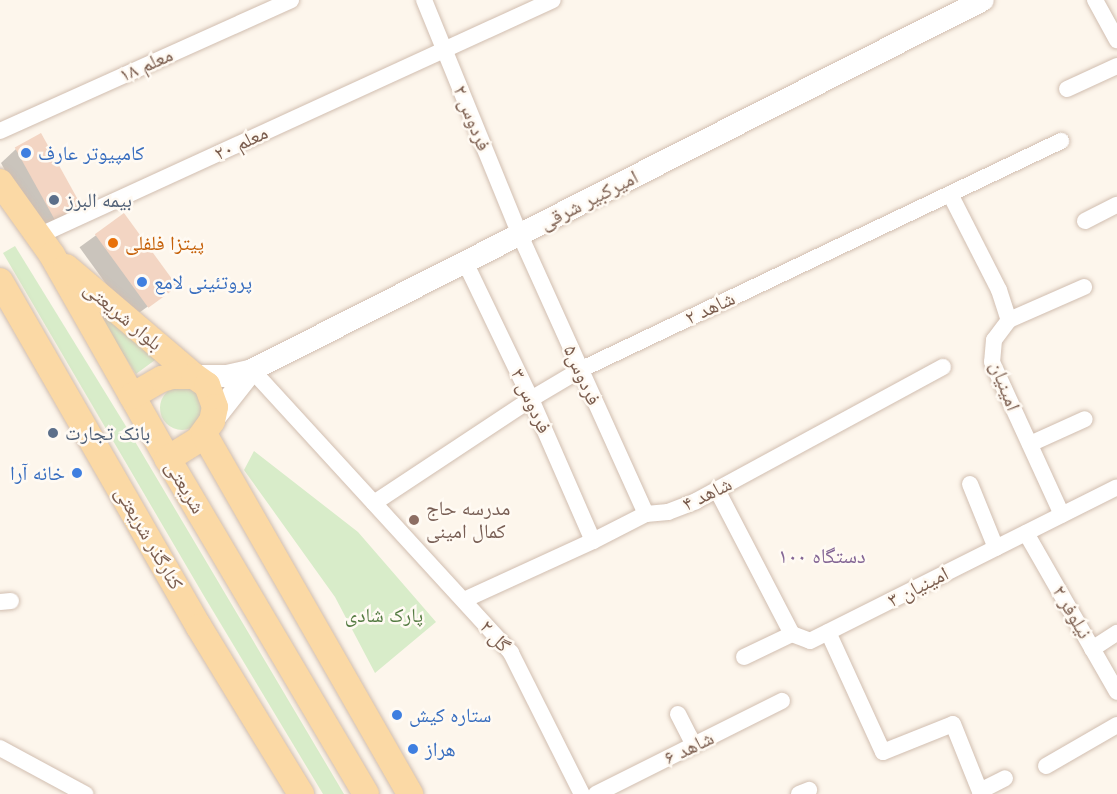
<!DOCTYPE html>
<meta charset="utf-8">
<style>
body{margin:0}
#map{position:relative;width:1117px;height:794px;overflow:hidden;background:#fdf6ec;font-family:"DM Sans","Noto Naskh Arabic",sans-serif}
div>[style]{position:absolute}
.green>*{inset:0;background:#d8ecc9}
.round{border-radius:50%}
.shadow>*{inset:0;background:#0003;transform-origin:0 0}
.building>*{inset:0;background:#f3d5c3;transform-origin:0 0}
.roads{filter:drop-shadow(0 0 2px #d1beb0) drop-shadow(0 0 2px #d1beb0)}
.minor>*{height:16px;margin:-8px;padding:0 8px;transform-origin:8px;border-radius:8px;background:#fff}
.secondary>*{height:22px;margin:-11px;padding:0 11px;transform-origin:11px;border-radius:11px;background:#fff}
.primary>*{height:26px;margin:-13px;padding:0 13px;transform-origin:13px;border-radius:13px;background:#fbd9a5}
.dots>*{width:16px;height:16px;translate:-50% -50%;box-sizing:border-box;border:3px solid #fffaf3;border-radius:50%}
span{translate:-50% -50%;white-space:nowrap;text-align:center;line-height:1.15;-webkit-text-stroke:5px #fffaf3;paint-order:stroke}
.street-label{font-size:20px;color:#7a5c4d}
.shop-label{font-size:20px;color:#366cbe}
.left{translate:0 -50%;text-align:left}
.right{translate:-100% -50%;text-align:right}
.service-label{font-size:20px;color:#4e5e75}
.food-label{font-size:20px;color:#c56008}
.education-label{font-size:20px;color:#785e54}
.park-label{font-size:20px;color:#537a41}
.neighbourhood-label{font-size:21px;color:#846695}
</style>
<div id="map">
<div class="green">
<div style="clip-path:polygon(15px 246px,124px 423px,344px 794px,323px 794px,204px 596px,3px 253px)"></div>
<div style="clip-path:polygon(94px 308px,166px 359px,155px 360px,136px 374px)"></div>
<div class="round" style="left:160px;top:386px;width:44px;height:44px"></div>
<div style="clip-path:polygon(254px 451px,358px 532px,436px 622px,375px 673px,335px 597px,244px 470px)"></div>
</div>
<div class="shadow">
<div style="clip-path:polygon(16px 149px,81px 207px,41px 236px,1px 163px)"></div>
<div style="left:124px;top:215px;width:88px;height:55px;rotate:54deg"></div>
</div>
<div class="building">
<div style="left:41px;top:133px;width:86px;height:30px;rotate:61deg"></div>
<div style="left:124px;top:213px;width:91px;height:36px;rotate:54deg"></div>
</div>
<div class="roads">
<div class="minor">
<div style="left:424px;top:0;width:254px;rotate:67.8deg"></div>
<div style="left:520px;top:235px;width:306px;rotate:65.7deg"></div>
<div style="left:1095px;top:0;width:46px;rotate:61.2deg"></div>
<div style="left:1067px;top:89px;width:55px;rotate:-24.7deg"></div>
<div style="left:0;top:131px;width:319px;rotate:-24.2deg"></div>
<div style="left:950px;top:194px;width:108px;rotate:63deg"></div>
<div style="left:999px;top:290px;width:32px;rotate:72deg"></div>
<div style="left:1009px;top:320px;width:25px;rotate:127deg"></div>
<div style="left:994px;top:340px;width:22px;rotate:95deg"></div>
<div style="left:992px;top:362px;width:168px;rotate:65.4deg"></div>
<div style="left:1085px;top:221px;width:36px;rotate:-27deg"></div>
<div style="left:38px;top:236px;width:566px;rotate:-24.62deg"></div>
<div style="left:465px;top:262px;width:152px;rotate:64.3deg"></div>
<div style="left:531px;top:399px;width:155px;rotate:66.4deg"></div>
<div style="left:1009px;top:320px;width:82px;rotate:-23.7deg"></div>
<div style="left:252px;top:370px;width:384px;rotate:47.5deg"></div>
<div style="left:511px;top:653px;width:158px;rotate:63.3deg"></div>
<div style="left:1030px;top:444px;width:60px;rotate:-24.4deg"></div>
<div style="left:970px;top:484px;width:69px;rotate:67.9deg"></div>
<div style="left:717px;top:490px;width:162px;rotate:62.5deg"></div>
<div style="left:792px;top:634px;width:19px;rotate:21deg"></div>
<div style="left:810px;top:641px;width:343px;rotate:-26.6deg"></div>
<div style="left:374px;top:503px;width:188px;rotate:-33.5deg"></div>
<div style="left:531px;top:399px;width:57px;rotate:-30.6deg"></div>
<div style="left:580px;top:370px;width:533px;rotate:-25.46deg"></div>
<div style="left:1026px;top:533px;width:183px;rotate:60.2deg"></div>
<div style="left:464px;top:600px;width:142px;rotate:-24.6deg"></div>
<div style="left:593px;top:541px;width:59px;rotate:-27deg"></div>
<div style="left:646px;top:514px;width:22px;rotate:-5deg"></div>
<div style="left:668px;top:512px;width:30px;rotate:-21deg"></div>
<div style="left:696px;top:501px;width:281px;rotate:-28.5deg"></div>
<div style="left:0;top:602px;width:11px;rotate:-5deg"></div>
<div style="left:828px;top:632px;width:132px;rotate:65.4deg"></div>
<div style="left:883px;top:752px;width:75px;rotate:-21.8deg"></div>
<div style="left:953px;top:724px;width:75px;rotate:68.2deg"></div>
<div style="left:1092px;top:649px;width:30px;rotate:-33deg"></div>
<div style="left:744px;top:657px;width:53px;rotate:-25.6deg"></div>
<div style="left:678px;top:714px;width:35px;rotate:63deg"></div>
<div style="left:0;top:748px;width:97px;rotate:28.4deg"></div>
<div style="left:1046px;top:766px;width:82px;rotate:-30deg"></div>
<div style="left:980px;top:791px;width:28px;rotate:-27deg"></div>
<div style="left:596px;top:794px;width:208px;rotate:-26.6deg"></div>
<div style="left:799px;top:794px;width:11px;rotate:-22deg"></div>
</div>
<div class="secondary">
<div style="left:194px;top:376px;width:33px"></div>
<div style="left:227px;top:376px;width:26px;rotate:-13deg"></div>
<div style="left:212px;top:421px;width:65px;rotate:-51.9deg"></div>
<div style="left:252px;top:370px;width:819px;rotate:-26.85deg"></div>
</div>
<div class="primary">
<div style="left:0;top:182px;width:90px;rotate:54.5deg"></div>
<div style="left:52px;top:255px;width:235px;rotate:60.4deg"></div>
<div style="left:168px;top:459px;width:389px;rotate:59.4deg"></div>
<div style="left:66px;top:267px;width:168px;rotate:40.4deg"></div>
<div style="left:0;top:281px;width:399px;rotate:60.1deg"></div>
<div style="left:199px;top:627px;width:196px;rotate:58.6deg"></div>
<div style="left:132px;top:396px;width:34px;rotate:-30deg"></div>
<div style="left:162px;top:379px;width:10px;rotate:-17deg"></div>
<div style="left:172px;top:376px;width:22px"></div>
<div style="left:194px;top:376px;width:16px;rotate:35deg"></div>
<div style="left:207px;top:385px;width:23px;rotate:70deg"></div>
<div style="left:215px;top:407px;width:14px;rotate:102deg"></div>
<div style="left:212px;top:421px;width:24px;rotate:126deg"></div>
<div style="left:198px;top:440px;width:36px;rotate:148deg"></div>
<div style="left:204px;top:434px;width:415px;rotate:60.2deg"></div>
</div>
</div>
<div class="dots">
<div style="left:26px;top:153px;background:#3f7fe0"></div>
<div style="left:54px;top:200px;background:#5c6f8a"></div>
<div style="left:113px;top:243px;background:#e8710a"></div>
<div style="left:142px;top:282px;background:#3f7fe0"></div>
<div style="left:53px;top:433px;background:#5c6f8a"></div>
<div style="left:77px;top:473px;background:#3f7fe0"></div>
<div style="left:414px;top:520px;background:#8d6e63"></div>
<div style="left:397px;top:715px;background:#3f7fe0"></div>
<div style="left:413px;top:749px;background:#3f7fe0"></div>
</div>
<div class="street-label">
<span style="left:146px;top:65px;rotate:-24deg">معلم ۱۸</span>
<span style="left:472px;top:118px;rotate:68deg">فردوس ۲</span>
<span style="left:241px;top:143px;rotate:-25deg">معلم ۲۰</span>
<span style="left:589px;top:200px;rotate:-27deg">امیرکبیر شرقی</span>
<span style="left:710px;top:308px;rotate:-25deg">شاهد ۲</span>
<span style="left:123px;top:316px;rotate:40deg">بلوار شریعتی</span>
<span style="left:582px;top:375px;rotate:66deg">فردوس۵</span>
<span style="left:1005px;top:386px;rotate:69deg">امینیان</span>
<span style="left:531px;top:401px;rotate:65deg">فردوس ۳</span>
<span style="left:185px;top:487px;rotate:59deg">شریعتی</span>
<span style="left:707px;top:494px;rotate:-26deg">شاهد ۴</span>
<span style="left:149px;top:538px;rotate:60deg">کنارگذر شریعتی</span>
<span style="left:918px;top:587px;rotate:-27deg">امینیان ۳</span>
<span style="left:1072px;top:612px;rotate:60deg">نیلوفر ۲</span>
<span style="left:495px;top:636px;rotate:49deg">گل ۲</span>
<span style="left:689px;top:748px;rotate:-26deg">شاهد ۶</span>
</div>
<div class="shop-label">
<span class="left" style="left:38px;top:153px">کامپیوتر عارف</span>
<span class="left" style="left:154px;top:282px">پروتئینی لامع</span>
<span class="right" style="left:65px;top:473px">خانه آرا</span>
<span class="left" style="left:409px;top:715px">ستاره کیش</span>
<span class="left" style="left:425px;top:749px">هراز</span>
</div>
<div class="service-label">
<span class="left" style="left:66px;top:200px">بیمه البرز</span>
<span class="left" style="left:65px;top:433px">بانک تجارت</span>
</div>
<div class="food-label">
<span class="left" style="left:125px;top:243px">پیتزا فلفلی</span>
</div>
<div class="education-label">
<span class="left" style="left:426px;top:520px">مدرسه حاج<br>کمال امینی</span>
</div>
<div class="park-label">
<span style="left:384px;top:615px">پارک شادی</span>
</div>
<div class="neighbourhood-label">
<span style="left:822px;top:556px">۱۰۰ دستگاه</span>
</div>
</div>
